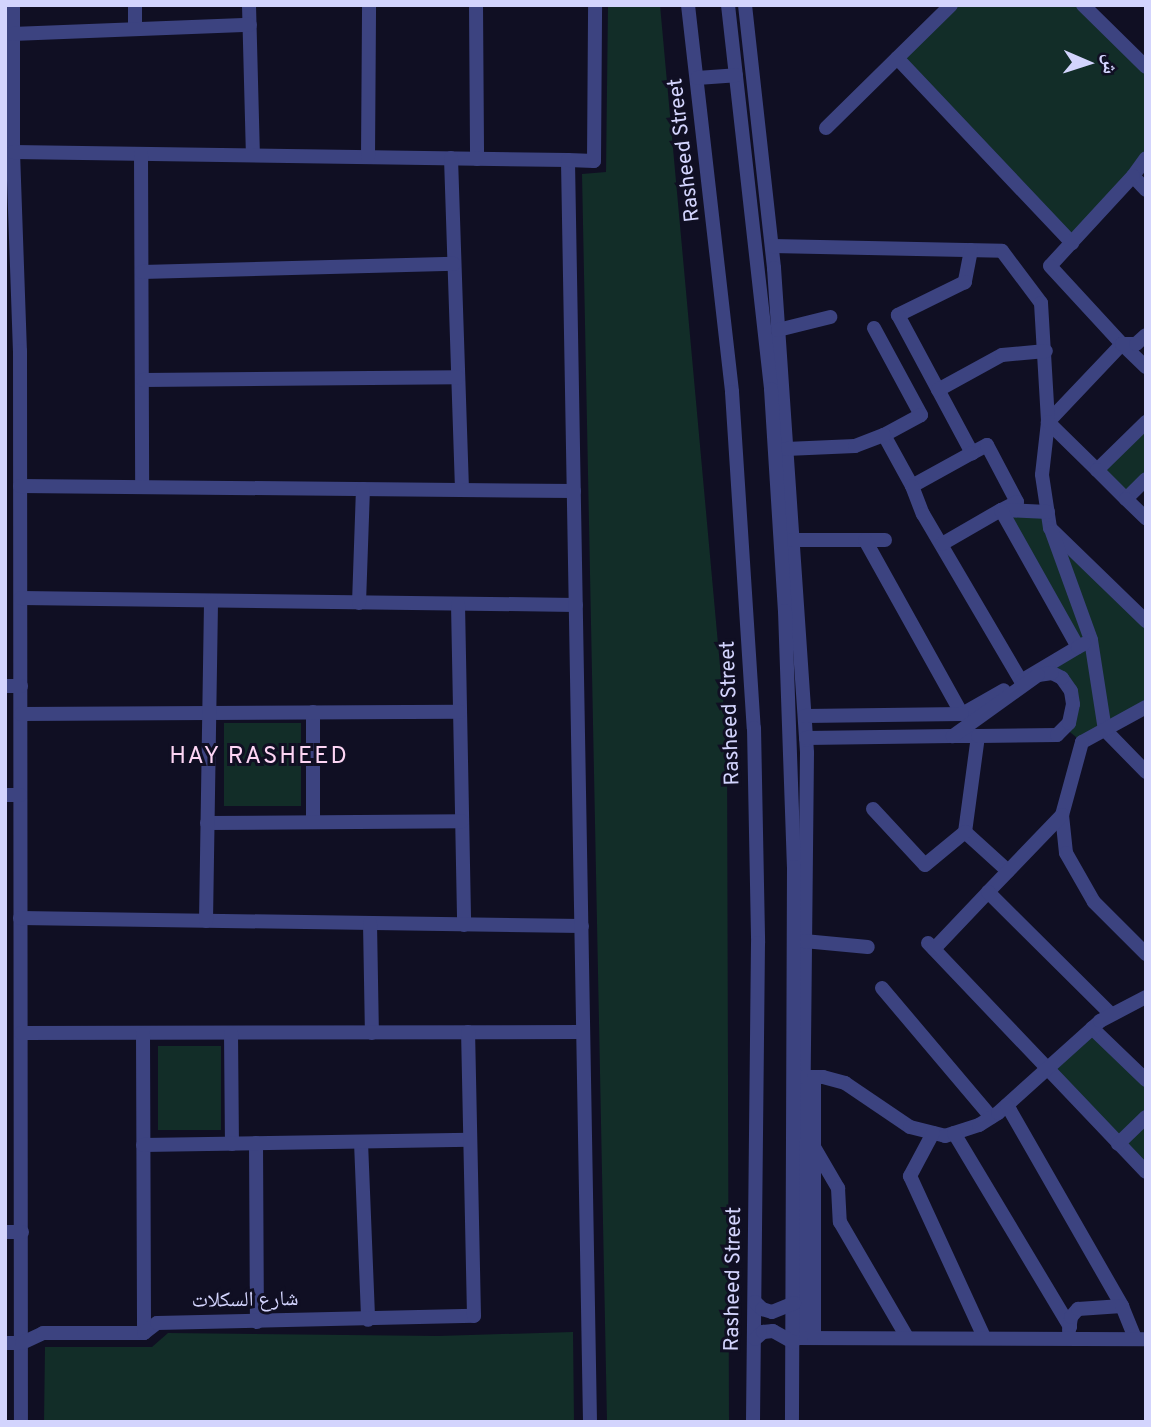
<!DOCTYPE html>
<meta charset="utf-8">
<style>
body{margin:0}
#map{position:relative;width:1151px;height:1427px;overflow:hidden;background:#100f23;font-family:Overpass,"Noto Naskh Arabic",sans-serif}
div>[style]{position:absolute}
.green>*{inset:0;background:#122d28;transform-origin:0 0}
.minor>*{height:14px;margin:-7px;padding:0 7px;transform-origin:7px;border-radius:7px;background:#3c4380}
.tertiary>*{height:14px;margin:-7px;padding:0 7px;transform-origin:7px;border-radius:7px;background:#3c4380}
span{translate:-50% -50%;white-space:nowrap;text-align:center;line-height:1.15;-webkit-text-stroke:6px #100f23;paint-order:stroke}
.street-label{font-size:21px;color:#d3d4fd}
.quarter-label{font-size:24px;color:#fdd5f4;letter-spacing:2px}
.frame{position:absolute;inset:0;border:7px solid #d3d4fd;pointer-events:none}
.north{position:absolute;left:1053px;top:28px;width:70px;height:70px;-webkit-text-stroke:5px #100f23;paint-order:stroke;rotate:93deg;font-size:19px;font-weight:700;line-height:28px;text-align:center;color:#d3d4fd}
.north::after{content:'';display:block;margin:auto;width:24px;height:32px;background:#d3d4fd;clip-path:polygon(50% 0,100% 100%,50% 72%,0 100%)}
</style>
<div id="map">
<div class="green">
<div style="clip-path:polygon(608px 5px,660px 5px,727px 743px,729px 1422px,607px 1422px,582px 174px,606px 172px)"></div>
<div style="clip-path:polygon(951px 5px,1083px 5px,1146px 67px,1146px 158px,1072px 243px,897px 58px)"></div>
<div style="clip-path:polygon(1146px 422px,1146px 479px,1126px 499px,1097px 470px)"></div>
<div style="clip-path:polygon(1001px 510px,1048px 512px,1050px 528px,1146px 621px,1146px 707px,1082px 742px,1065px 728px,1073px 704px,1051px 673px,1077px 647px)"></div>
<div style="left:224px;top:723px;width:77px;height:83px"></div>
<div style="clip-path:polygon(1092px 1028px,1146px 1080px,1146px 1172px,1048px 1070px)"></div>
<div style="left:158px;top:1046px;width:63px;height:84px"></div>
<div style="clip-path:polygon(573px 1332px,574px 1422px,44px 1422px,45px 1347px,152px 1347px,168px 1333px,438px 1336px)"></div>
</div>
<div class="minor">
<div style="left:13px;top:5px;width:147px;rotate:90deg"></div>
<div style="left:13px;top:152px;width:199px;rotate:88deg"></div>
<div style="left:20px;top:351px;width:1071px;rotate:89.95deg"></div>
<div style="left:249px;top:5px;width:150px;rotate:88.5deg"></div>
<div style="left:476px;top:5px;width:154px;rotate:89.6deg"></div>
<div style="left:745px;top:5px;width:265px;rotate:83.7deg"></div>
<div style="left:774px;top:268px;width:486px;rotate:86.1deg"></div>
<div style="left:807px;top:753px;width:585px;rotate:90.59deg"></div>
<div style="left:1083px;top:5px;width:88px;rotate:44.5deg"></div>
<div style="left:135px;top:29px;width:24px;rotate:-90deg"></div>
<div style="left:12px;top:34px;width:238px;rotate:-2.2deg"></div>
<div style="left:897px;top:58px;width:255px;rotate:46.6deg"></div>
<div style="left:826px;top:128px;width:175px;rotate:-44.5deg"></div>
<div style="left:13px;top:152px;width:555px;rotate:0.83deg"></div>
<div style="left:141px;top:154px;width:333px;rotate:89.8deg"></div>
<div style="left:368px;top:157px;width:152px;rotate:-89.6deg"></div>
<div style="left:451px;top:158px;width:332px;rotate:88.1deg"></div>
<div style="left:1133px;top:176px;width:22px;rotate:-54deg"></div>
<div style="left:1146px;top:190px;width:19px;rotate:-133deg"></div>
<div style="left:1133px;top:176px;width:122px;rotate:132.7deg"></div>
<div style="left:1050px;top:266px;width:106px;rotate:47.3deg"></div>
<div style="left:1122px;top:344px;width:108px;rotate:133.5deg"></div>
<div style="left:1048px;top:422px;width:53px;rotate:96.5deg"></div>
<div style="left:1042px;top:475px;width:54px;rotate:81.4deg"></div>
<div style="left:1050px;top:528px;width:134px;rotate:44.1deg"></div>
<div style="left:772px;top:246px;width:230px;rotate:1.2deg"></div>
<div style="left:1002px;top:251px;width:65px;rotate:53.1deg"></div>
<div style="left:1041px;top:303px;width:119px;rotate:86.6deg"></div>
<div style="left:1048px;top:422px;width:69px;rotate:44.4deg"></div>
<div style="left:1097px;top:470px;width:69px;rotate:-44.4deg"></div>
<div style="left:971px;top:250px;width:33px;rotate:101deg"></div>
<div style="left:965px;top:282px;width:75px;rotate:153.8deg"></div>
<div style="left:898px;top:315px;width:157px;rotate:61.8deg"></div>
<div style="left:972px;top:453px;width:17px;rotate:-28deg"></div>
<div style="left:987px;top:445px;width:64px;rotate:62.2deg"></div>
<div style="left:1017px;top:502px;width:18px;rotate:153deg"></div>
<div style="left:142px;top:272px;width:312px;rotate:-1.5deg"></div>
<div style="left:874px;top:328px;width:99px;rotate:61.6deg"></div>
<div style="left:921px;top:415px;width:42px;rotate:151.6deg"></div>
<div style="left:884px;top:435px;width:58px;rotate:61.2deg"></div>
<div style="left:912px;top:486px;width:68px;rotate:-28.8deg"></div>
<div style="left:778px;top:330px;width:54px;rotate:-14deg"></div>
<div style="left:1122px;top:344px;width:33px;rotate:44deg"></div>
<div style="left:1122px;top:344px;width:14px"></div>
<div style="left:1136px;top:344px;width:13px;rotate:-42deg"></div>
<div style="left:143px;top:380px;width:315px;rotate:-0.5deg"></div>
<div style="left:938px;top:390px;width:73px;rotate:-28.7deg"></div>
<div style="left:1002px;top:355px;width:44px;rotate:-5.2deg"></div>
<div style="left:786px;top:449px;width:69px;rotate:-2.5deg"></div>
<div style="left:855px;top:446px;width:31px;rotate:-21deg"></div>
<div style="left:1097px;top:470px;width:41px;rotate:45deg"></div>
<div style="left:1126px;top:499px;width:28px;rotate:-45deg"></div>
<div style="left:20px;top:486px;width:554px;rotate:0.52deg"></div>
<div style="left:912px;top:486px;width:30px;rotate:69deg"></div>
<div style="left:923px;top:514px;width:194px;rotate:59.6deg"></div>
<div style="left:1021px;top:681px;width:66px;rotate:-30.8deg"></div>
<div style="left:1126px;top:499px;width:28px;rotate:44deg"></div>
<div style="left:1003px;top:510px;width:45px;rotate:2.5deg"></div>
<div style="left:1052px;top:532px;width:115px;rotate:70.1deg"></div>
<div style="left:1091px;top:640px;width:91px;rotate:81.2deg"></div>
<div style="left:1105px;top:730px;width:59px;rotate:45.7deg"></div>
<div style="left:793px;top:540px;width:92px"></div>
<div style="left:865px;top:540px;width:199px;rotate:60.9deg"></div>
<div style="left:962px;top:714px;width:48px;rotate:-29.7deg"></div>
<div style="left:942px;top:544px;width:68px;rotate:-30deg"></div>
<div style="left:1001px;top:510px;width:157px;rotate:60.7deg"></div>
<div style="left:1078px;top:647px;width:7px;rotate:-27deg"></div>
<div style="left:21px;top:598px;width:555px;rotate:0.72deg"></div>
<div style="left:359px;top:603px;width:114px;rotate:-88deg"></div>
<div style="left:458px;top:604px;width:321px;rotate:88.9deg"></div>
<div style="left:5px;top:686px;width:16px"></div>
<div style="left:1146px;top:707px;width:73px;rotate:151.3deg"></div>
<div style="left:1082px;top:742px;width:76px;rotate:105.3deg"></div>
<div style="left:1062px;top:815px;width:38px;rotate:84deg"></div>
<div style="left:1066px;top:853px;width:56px;rotate:60.3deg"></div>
<div style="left:1094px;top:902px;width:74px;rotate:45deg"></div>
<div style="left:313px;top:712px;width:110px;rotate:90deg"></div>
<div style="left:21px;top:714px;width:439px;rotate:-0.3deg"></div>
<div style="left:805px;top:716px;width:157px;rotate:-0.7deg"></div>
<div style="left:978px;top:736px;width:97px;rotate:97.7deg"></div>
<div style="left:965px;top:832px;width:58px;rotate:42.2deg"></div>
<div style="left:806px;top:738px;width:147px;rotate:-0.8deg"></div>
<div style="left:953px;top:736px;width:25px"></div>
<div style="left:978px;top:736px;width:79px;rotate:-0.7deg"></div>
<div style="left:1057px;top:735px;width:17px;rotate:-45deg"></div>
<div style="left:1069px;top:723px;width:19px;rotate:-78deg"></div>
<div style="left:1073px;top:704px;width:13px;rotate:-99deg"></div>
<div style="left:1071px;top:691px;width:16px;rotate:-125deg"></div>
<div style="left:1062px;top:678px;width:11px;rotate:-153deg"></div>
<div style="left:1052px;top:673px;width:14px;rotate:172deg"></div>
<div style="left:1038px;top:675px;width:105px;rotate:144.3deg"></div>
<div style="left:5px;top:795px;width:15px"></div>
<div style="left:873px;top:809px;width:76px;rotate:47.1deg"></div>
<div style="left:925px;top:865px;width:52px;rotate:-39.5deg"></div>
<div style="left:207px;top:823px;width:255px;rotate:-0.4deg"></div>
<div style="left:988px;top:892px;width:107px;rotate:-46.1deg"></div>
<div style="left:20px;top:918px;width:562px;rotate:0.82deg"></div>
<div style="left:206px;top:921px;width:320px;rotate:-89.1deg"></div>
<div style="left:370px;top:923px;width:110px;rotate:89deg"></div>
<div style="left:804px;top:941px;width:64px;rotate:5.4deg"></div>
<div style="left:928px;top:943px;width:316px;rotate:46.4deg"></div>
<div style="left:934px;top:949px;width:79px;rotate:-46.5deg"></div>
<div style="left:988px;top:892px;width:173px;rotate:44.8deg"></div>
<div style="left:882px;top:988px;width:169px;rotate:49.8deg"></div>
<div style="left:1092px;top:1028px;width:75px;rotate:43.9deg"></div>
<div style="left:21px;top:1033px;width:562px;rotate:-0.1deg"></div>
<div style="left:231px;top:1033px;width:111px;rotate:89.5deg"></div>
<div style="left:143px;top:1034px;width:299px;rotate:89.8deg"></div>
<div style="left:803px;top:1077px;width:20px"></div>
<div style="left:823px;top:1077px;width:23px;rotate:15deg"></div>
<div style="left:845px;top:1083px;width:78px;rotate:34.1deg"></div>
<div style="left:910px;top:1127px;width:36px;rotate:14deg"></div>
<div style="left:945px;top:1136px;width:36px;rotate:-18deg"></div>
<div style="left:979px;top:1125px;width:22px;rotate:-32deg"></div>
<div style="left:998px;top:1113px;width:137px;rotate:-42deg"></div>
<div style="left:1100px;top:1021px;width:52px;rotate:-27.6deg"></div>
<div style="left:1007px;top:1105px;width:232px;rotate:60.2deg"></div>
<div style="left:933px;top:1133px;width:49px;rotate:118.1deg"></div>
<div style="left:910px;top:1176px;width:177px;rotate:65.3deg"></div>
<div style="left:954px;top:1133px;width:226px;rotate:59.1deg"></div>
<div style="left:361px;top:1142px;width:178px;rotate:87.7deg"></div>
<div style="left:256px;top:1143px;width:179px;rotate:89.7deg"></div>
<div style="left:1118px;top:1144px;width:39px;rotate:-44deg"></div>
<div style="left:143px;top:1145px;width:327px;rotate:-0.9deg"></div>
<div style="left:814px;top:1147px;width:48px;rotate:59.7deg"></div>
<div style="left:838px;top:1188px;width:34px;rotate:87deg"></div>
<div style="left:840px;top:1222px;width:133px;rotate:59.8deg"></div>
<div style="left:5px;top:1232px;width:17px"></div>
<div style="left:1069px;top:1330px;width:13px;rotate:-81deg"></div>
<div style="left:1071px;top:1317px;width:11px;rotate:-49deg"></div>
<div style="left:1078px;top:1309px;width:44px;rotate:-3.9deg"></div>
<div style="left:1122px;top:1306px;width:35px;rotate:68deg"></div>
<div style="left:795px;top:1338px;width:351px;rotate:0.2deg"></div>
<div style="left:814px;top:1338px;width:261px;rotate:-90deg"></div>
<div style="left:5px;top:1343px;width:17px"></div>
<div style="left:22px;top:1343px;width:23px;rotate:-25deg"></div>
<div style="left:43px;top:1333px;width:101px"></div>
<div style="left:144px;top:1333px;width:16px;rotate:-38deg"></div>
<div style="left:157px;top:1323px;width:317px;rotate:-1.3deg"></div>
<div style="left:474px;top:1316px;width:284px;rotate:-91.2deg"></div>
<div style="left:590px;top:1422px;width:1262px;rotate:-91deg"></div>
<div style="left:568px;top:160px;width:26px;rotate:2deg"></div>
<div style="left:594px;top:161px;width:156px;rotate:-89.6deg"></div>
</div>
<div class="tertiary">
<div style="left:688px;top:5px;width:389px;rotate:83.5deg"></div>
<div style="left:732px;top:392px;width:337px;rotate:86.3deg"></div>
<div style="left:754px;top:728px;width:215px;rotate:88.9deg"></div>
<div style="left:758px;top:943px;width:479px;rotate:90.6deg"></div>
<div style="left:728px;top:5px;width:386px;rotate:83.6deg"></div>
<div style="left:771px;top:389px;width:222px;rotate:86.4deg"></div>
<div style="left:785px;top:611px;width:256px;rotate:88deg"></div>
<div style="left:794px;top:867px;width:555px;rotate:90.21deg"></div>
<div style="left:697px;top:78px;width:39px;rotate:-4deg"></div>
<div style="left:755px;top:1302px;width:10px;rotate:45deg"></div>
<div style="left:762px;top:1309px;width:10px;rotate:17deg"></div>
<div style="left:772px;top:1312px;width:24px;rotate:-22deg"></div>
<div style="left:755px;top:1339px;width:11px;rotate:-41deg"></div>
<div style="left:763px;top:1332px;width:10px;rotate:-6deg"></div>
<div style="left:773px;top:1331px;width:23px;rotate:29deg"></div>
</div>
<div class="street-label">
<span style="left:685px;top:150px;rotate:-97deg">Rasheed Street</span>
<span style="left:731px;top:713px;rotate:-92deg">Rasheed Street</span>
<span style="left:734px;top:1279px;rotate:-89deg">Rasheed Street</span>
<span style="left:245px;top:1301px;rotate:-1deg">شارع السكلات</span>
</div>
<div class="quarter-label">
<span style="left:259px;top:758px">HAY RASHEED</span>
</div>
<div class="frame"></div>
<div class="north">ش</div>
</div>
